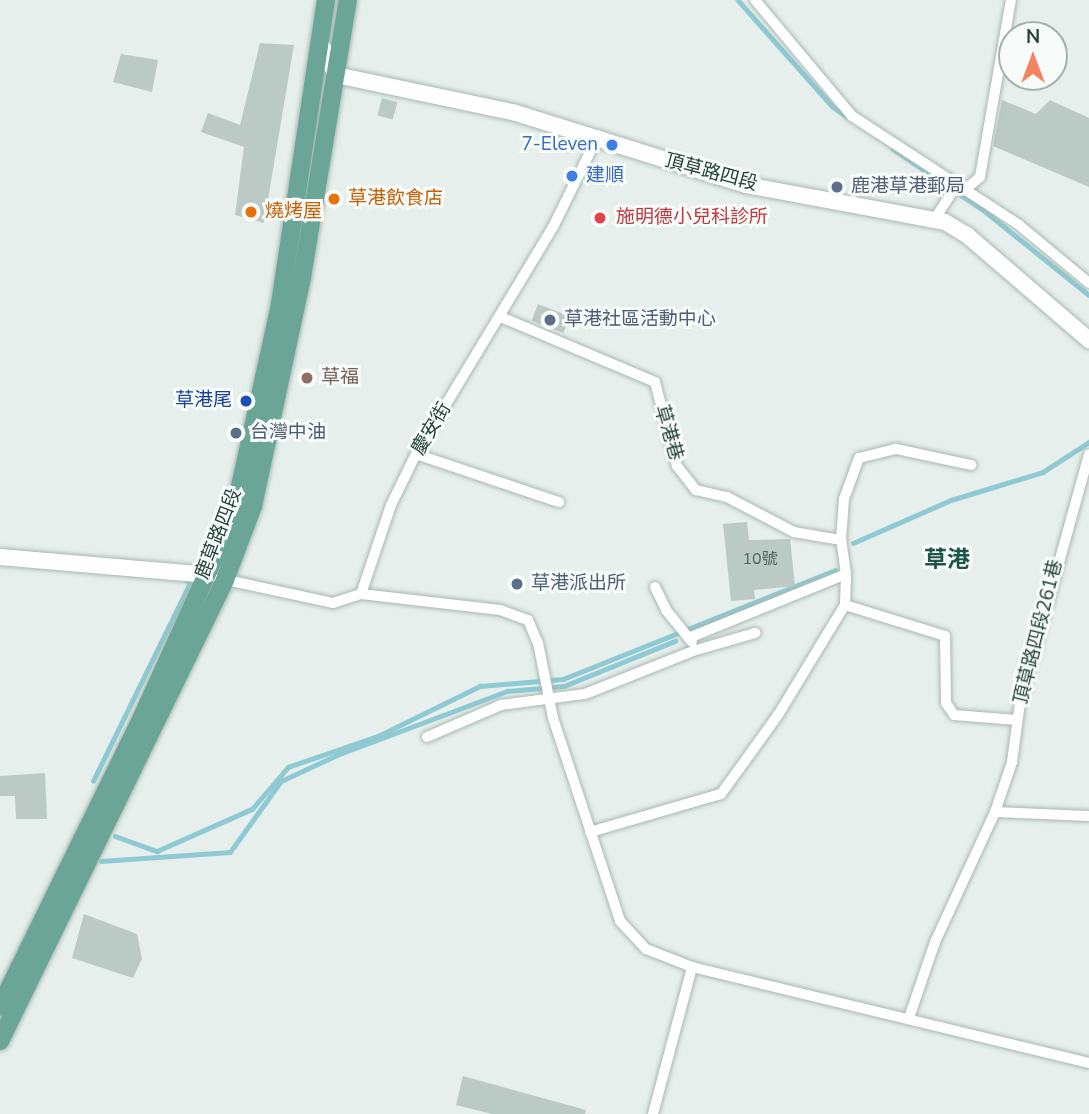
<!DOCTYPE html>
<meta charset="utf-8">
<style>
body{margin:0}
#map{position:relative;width:1089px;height:1114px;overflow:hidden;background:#e6efeb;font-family:"Nunito Sans","Noto Sans TC",sans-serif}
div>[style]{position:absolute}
.stream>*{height:4.5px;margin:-2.25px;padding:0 2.25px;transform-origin:2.25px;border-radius:2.25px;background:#8ec9d4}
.building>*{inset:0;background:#bbcac4;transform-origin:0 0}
.roads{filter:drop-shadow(0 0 2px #a8b8b2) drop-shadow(0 0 2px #a8b8b2)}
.street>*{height:10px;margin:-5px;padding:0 5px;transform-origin:5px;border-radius:5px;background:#fff}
.secondary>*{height:16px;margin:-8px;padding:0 8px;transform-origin:8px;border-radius:8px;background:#fff}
.primary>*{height:18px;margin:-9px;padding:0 9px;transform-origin:9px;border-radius:9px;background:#6aa596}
.dots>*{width:19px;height:19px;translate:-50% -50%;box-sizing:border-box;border:4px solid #f7fbf9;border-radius:50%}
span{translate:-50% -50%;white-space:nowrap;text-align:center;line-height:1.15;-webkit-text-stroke:6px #f7fbf9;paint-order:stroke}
.number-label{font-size:16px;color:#4a645c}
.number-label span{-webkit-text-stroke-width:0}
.shop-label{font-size:19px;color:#366cbe}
.right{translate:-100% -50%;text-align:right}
.left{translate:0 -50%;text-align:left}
.street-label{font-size:19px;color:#24423a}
.service-label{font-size:19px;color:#4e5e75}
.food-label{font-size:19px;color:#c56008}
.health-label{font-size:19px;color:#be3a42}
.education-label{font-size:19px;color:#785e54}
.transit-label{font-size:19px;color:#164399}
.quarter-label{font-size:23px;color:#1f5548;font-weight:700}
.north{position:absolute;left:998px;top:21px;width:70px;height:70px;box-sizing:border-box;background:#f7fbf9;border:2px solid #a3b1ad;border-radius:50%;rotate:0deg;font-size:19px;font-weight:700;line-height:28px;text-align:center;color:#24423a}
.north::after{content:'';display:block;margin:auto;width:24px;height:32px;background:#f4845f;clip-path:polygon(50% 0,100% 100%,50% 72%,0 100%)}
</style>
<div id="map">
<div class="stream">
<div style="left:738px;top:0;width:142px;rotate:48.4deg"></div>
<div style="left:832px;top:106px;width:17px;rotate:36deg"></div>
<div style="left:893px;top:149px;width:112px;rotate:34.1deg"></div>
<div style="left:986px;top:212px;width:132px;rotate:38.9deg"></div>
<div style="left:853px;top:543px;width:107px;rotate:-23.7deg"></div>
<div style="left:951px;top:500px;width:96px;rotate:-16.9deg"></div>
<div style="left:1043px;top:472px;width:55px;rotate:-33.1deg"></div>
<div style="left:93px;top:781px;width:223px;rotate:-63.9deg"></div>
<div style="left:191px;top:581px;width:4px;rotate:180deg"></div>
<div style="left:115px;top:836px;width:45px;rotate:19.7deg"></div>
<div style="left:157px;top:851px;width:104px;rotate:-23.9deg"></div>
<div style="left:252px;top:809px;width:55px;rotate:-49.4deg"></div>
<div style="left:288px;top:767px;width:95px;rotate:-19deg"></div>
<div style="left:378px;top:736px;width:114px;rotate:-26.1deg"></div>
<div style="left:480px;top:686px;width:83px;rotate:-4.8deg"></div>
<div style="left:563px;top:679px;width:293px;rotate:-21.8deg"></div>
<div style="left:101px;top:861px;width:129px;rotate:-4deg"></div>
<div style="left:230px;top:852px;width:87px;rotate:-54.3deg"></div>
<div style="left:281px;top:781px;width:62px;rotate:-24.9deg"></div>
<div style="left:337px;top:755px;width:182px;rotate:-20.6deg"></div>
<div style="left:507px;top:691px;width:57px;rotate:-5deg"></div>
<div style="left:564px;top:686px;width:120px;rotate:-22.1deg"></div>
</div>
<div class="building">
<div style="clip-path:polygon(260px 43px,294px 45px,264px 223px,235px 215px,244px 147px,201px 132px,208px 113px,240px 125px)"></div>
<div style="clip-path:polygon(121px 54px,158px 60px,152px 92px,113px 82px)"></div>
<div style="left:382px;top:98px;width:16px;height:18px;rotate:15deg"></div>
<div style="clip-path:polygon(1002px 100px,1036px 114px,1050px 100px,1089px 118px,1089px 187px,993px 146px)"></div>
<div style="left:538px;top:304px;width:34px;height:18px;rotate:21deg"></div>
<div style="clip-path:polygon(747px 522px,749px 540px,790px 539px,795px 586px,754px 590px,755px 599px,731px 601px,723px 524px)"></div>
<div style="clip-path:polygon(45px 773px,47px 819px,16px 819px,15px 796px,0 796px,0 776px)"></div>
<div style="clip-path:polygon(84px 914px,137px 934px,142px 959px,133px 978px,72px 958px)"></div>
<div style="clip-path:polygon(463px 1076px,586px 1110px,585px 1114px,492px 1114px,456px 1105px)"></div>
</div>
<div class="roads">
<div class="street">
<div style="left:755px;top:0;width:151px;rotate:50.1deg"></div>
<div style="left:852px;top:116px;width:199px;rotate:33.1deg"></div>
<div style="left:1019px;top:225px;width:91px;rotate:39.6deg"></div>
<div style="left:934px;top:220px;width:38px;rotate:-57deg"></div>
<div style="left:955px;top:188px;width:11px;rotate:5deg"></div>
<div style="left:966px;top:189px;width:18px;rotate:-41deg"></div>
<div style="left:980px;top:177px;width:180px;rotate:-80.1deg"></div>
<div style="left:501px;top:317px;width:167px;rotate:22.9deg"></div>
<div style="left:655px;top:382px;width:87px;rotate:75.3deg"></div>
<div style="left:677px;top:466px;width:31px;rotate:52deg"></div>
<div style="left:696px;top:490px;width:32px;rotate:13deg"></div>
<div style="left:727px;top:497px;width:76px;rotate:27.6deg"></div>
<div style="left:794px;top:532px;width:48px;rotate:9.7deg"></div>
<div style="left:416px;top:454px;width:151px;rotate:18.6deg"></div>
<div style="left:222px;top:579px;width:114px;rotate:12.2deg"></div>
<div style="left:333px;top:603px;width:29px;rotate:-18deg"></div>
<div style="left:361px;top:594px;width:94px;rotate:-71.4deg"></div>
<div style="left:391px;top:505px;width:57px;rotate:-63.9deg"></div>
<div style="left:416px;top:454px;width:265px;rotate:-58.9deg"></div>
<div style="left:553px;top:227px;width:102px;rotate:-63.7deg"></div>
<div style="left:655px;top:587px;width:25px;rotate:64deg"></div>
<div style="left:666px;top:610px;width:41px;rotate:50.9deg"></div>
<div style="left:361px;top:594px;width:140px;rotate:6.6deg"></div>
<div style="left:500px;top:610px;width:30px;rotate:20deg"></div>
<div style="left:528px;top:620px;width:25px;rotate:67deg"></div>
<div style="left:538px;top:643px;width:76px;rotate:78.7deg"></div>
<div style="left:553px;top:718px;width:214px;rotate:71.7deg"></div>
<div style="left:620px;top:921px;width:38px;rotate:47deg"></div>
<div style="left:646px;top:949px;width:49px;rotate:21.4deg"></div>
<div style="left:692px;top:967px;width:408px;rotate:13.6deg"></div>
<div style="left:845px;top:605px;width:105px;rotate:17.2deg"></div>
<div style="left:945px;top:636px;width:67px;rotate:89.1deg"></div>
<div style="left:946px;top:703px;width:14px;rotate:56deg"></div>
<div style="left:954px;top:715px;width:63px;rotate:4.5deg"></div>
<div style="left:691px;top:637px;width:167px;rotate:-22.1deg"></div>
<div style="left:846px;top:574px;width:34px;rotate:-98deg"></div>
<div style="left:841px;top:540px;width:41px;rotate:-85.8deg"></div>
<div style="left:844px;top:499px;width:44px;rotate:-69.9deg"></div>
<div style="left:859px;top:458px;width:38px;rotate:-14deg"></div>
<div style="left:896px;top:449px;width:77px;rotate:12deg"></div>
<div style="left:427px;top:737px;width:81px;rotate:-23.4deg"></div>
<div style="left:501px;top:705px;width:85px;rotate:-7.5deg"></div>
<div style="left:585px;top:694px;width:116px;rotate:-21.7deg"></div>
<div style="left:693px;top:651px;width:65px;rotate:-16.2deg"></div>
<div style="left:995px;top:812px;width:53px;rotate:-71.2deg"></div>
<div style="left:1012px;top:762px;width:60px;rotate:-82.3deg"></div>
<div style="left:1020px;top:703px;width:258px;rotate:-74.5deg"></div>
<div style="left:590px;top:832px;width:136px;rotate:-16.2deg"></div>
<div style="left:721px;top:794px;width:97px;rotate:-54.2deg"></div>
<div style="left:778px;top:715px;width:129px;rotate:-58.7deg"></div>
<div style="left:845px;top:605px;width:31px;rotate:-88deg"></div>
<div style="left:909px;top:1018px;width:80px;rotate:-71.1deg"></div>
<div style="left:935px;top:942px;width:143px;rotate:-65.2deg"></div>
<div style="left:995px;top:812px;width:94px;rotate:2.4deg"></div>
<div style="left:653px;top:1114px;width:152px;rotate:-75.1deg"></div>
</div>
<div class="secondary">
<div style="left:320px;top:42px;width:37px;rotate:64deg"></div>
<div style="left:336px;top:75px;width:184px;rotate:11.9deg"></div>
<div style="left:516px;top:113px;width:241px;rotate:17.4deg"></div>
<div style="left:746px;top:185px;width:202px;rotate:10.5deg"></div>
<div style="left:945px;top:222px;width:27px;rotate:31deg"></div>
<div style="left:968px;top:236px;width:160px;rotate:40.7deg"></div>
<div style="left:0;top:557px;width:210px;rotate:4.9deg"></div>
</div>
<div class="primary">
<div style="left:0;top:1007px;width:323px;rotate:-63.9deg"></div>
<div style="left:142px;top:717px;width:223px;rotate:-65.6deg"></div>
<div style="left:234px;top:514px;width:215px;rotate:-77.6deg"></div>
<div style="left:280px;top:304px;width:307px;rotate:-81.4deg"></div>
<div style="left:0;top:1041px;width:513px;rotate:-63.98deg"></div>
<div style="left:225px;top:580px;width:79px;rotate:-69.3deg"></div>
<div style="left:253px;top:506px;width:234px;rotate:-77.9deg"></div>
<div style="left:302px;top:277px;width:281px;rotate:-80.6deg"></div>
</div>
</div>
<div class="dots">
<div style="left:612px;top:145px;background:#3f7fe0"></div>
<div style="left:572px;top:176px;background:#3f7fe0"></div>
<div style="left:837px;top:187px;background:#5c6f8a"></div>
<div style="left:334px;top:199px;background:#e8710a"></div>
<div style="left:251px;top:212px;background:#e8710a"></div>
<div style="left:600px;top:218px;background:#e0444e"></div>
<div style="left:550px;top:320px;background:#5c6f8a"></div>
<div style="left:307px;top:378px;background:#8d6e63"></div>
<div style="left:246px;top:401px;background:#1a4fb4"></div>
<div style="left:236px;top:433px;background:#5c6f8a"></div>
<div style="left:517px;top:584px;background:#5c6f8a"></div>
</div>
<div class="number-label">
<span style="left:760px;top:559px">10號</span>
</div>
<div class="shop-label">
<span class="right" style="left:598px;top:145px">7-Eleven</span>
<span class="left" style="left:586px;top:176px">建順</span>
</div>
<div class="street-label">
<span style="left:711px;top:173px;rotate:15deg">頂草路四段</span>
<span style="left:432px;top:429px;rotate:-59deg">慶安街</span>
<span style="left:668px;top:433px;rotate:74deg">草港巷</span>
<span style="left:219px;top:534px;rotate:-69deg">鹿草路四段</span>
<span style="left:1039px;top:632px;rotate:-76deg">頂草路四段261巷</span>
</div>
<div class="service-label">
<span class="left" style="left:851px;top:187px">鹿港草港郵局</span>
<span class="left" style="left:564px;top:320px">草港社區活動中心</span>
<span class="left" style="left:250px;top:433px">台灣中油</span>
<span class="left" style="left:531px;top:584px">草港派出所</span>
</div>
<div class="food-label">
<span class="left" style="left:348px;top:199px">草港飲食店</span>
<span class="left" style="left:265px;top:212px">燒烤屋</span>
</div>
<div class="health-label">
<span class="left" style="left:616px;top:218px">施明德小兒科診所</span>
</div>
<div class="education-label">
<span class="left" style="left:321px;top:378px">草福</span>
</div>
<div class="transit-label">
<span class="right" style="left:232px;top:401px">草港尾</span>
</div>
<div class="quarter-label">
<span style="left:947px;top:560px">草港</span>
</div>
<div class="north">N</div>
</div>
